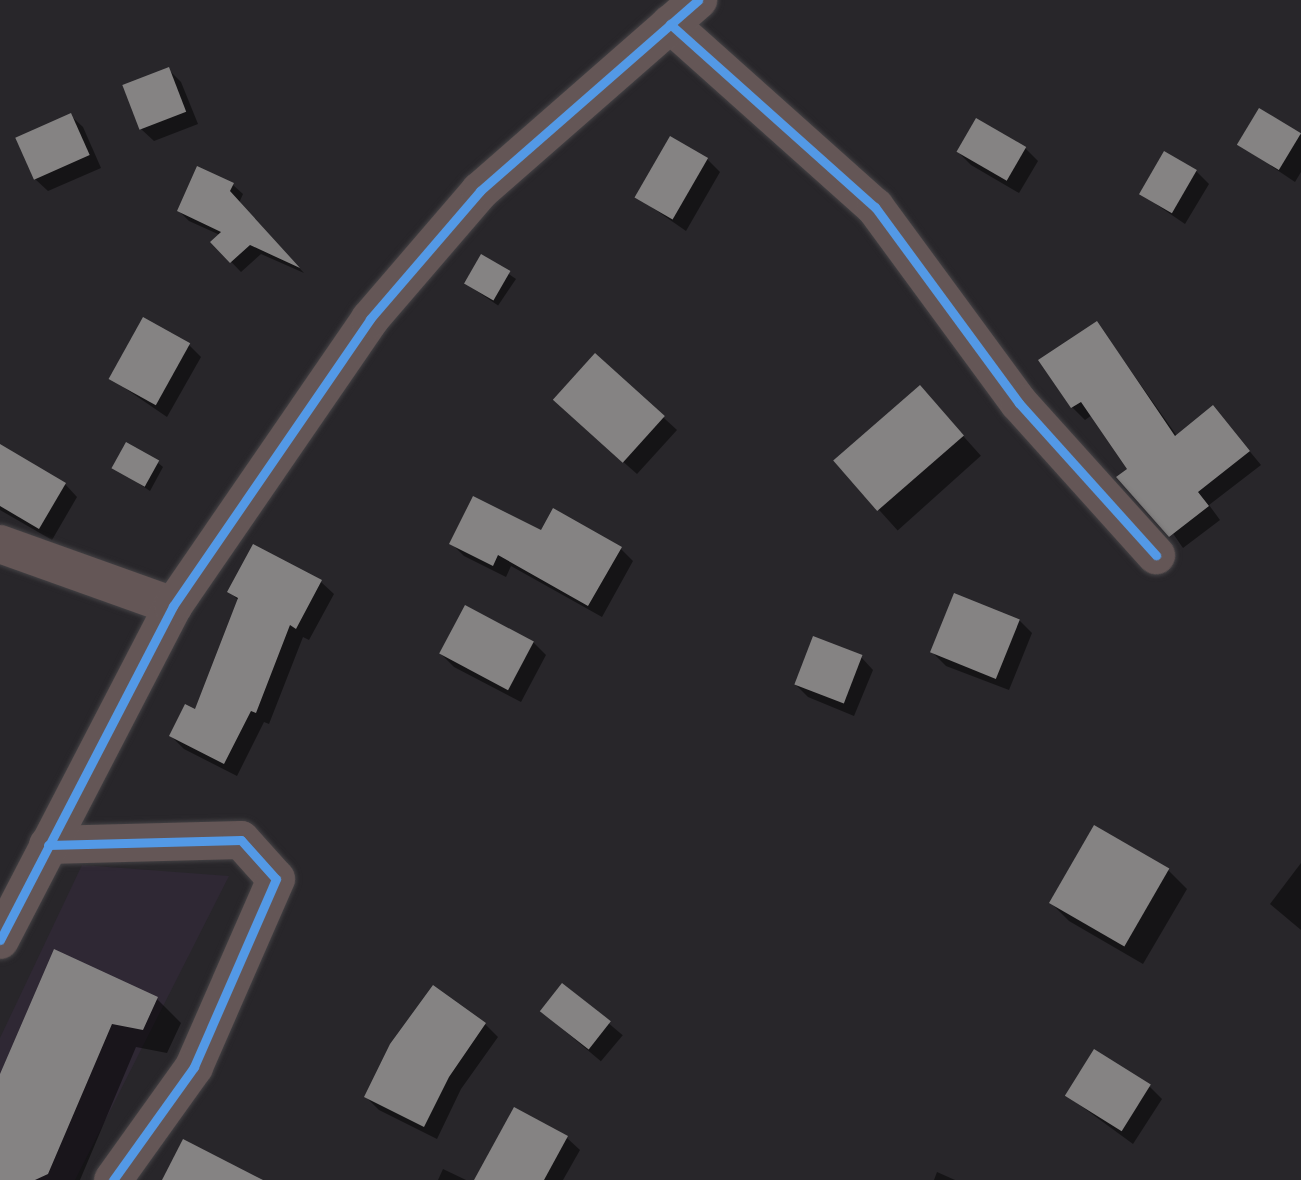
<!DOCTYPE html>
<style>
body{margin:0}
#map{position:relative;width:1301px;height:1180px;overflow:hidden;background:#28262a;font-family:Montserrat,sans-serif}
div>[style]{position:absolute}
.built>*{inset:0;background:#2f2834}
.shadow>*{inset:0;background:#0007;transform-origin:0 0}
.building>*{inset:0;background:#858383;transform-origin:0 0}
.roads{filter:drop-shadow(0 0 2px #444245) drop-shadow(0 0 2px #444245)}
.minor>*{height:38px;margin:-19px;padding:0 19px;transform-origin:19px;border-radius:19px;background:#645656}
.cycleway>*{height:9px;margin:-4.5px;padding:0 4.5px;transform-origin:4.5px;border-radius:4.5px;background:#5399e6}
span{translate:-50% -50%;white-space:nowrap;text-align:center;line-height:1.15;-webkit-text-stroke:7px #100e12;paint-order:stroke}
</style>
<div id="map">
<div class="built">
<div style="clip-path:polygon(82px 865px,229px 876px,75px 1180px,0 1180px,0 1038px)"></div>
</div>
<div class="shadow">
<div style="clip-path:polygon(168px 69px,181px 82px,198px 124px,154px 141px,141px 129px)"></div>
<div style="clip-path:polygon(1259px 111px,1301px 135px,1301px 172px,1295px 182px,1240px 145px)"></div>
<div style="clip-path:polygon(70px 115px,83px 127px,101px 168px,48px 191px,35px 179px)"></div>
<div style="clip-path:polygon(1025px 148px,1038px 161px,1019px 193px,971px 165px,958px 152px)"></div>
<div style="clip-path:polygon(707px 159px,720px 172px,686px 231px,637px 197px)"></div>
<div style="clip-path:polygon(1196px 171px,1209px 184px,1185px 224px,1141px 194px)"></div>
<div style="clip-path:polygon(233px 185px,243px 194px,239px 203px,304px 273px,261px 254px,241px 272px,212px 242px,220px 235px,189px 221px,179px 211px)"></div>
<div style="left:482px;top:256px;width:41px;height:32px;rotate:34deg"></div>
<div style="clip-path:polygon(1097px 323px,1177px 436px,1213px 407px,1261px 465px,1209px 505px,1220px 520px,1183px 548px,1092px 415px,1085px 420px,1072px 407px)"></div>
<div style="clip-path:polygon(189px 345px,201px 357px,167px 417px,110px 378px)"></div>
<div style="clip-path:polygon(595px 355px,677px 430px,637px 474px,568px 413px)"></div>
<div style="left:920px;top:388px;width:91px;height:112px;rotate:48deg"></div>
<div style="clip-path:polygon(0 447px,65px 484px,77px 497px,52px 540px,0 510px)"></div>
<div style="clip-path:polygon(157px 462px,163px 467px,150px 491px,114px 467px)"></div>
<div style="clip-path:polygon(541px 532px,621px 549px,633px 561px,602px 617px,511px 566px,506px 577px,464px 556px,452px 544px)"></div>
<div style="clip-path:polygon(321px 582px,334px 594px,309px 640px,303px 637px,269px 724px,264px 722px,237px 776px,184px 749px,171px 736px,196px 711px,239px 601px,229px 591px)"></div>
<div style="clip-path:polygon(1019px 620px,1032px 633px,1009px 690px,946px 666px,933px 653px)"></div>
<div style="clip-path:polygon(533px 642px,546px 655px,521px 702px,454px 667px,441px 654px)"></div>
<div style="clip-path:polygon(861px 657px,873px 670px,854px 716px,808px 697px,795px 684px)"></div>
<div style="clip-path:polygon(1301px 863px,1301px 930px,1270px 904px)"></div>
<div style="clip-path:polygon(1168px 870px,1187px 889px,1143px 964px,1069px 921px,1050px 902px)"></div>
<div style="left:563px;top:985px;width:78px;height:34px;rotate:40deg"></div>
<div style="clip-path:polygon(157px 999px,181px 1023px,167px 1053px,136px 1047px,80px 1180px,0 1180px,0 1079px)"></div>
<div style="clip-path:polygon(485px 1024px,498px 1037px,461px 1089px,437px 1139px,379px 1110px,366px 1097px)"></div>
<div style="clip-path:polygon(1150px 1087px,1162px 1099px,1133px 1144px,1066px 1095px)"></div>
<div style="clip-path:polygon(567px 1138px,580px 1150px,563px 1180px,476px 1180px)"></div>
<div style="clip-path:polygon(443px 1169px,466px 1180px,438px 1180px)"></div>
<div style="clip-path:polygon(937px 1172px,955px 1180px,934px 1180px)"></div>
</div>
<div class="building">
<div style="left:169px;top:67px;width:48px;height:50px;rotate:69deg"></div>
<div style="left:1259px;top:108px;width:49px;height:43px;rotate:31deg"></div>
<div style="left:71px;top:113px;width:46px;height:61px;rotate:66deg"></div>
<div style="left:976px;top:118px;width:58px;height:39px;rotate:30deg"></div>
<div style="left:670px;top:136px;width:44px;height:71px;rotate:30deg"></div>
<div style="left:1164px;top:151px;width:38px;height:50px;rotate:30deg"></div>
<div style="clip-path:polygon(197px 166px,234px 183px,230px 191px,300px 268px,250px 245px,230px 263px,210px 242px,221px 232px,177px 211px)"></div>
<div style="left:481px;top:254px;width:34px;height:34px;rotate:30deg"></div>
<div style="left:143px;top:317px;width:54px;height:71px;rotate:29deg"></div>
<div style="clip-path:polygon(1097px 321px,1175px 436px,1213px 405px,1250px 451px,1198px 492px,1209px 506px,1169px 537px,1116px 477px,1127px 469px,1081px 402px,1071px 408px,1038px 360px)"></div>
<div style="left:595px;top:353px;width:94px;height:63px;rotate:42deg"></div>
<div style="left:920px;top:385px;width:67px;height:115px;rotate:49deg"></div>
<div style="left:126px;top:442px;width:38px;height:30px;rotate:29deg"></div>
<div style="clip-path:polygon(0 444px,66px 483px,39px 529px,0 506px)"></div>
<div style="clip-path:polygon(473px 496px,541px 530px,553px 508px,622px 547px,588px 606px,498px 555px,493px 566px,449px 544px)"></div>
<div style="clip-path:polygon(253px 544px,322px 580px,296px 629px,290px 625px,256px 713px,251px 711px,224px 764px,169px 736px,185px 704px,195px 709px,238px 598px,227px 592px)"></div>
<div style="left:954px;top:593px;width:71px;height:64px;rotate:22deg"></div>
<div style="left:465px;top:605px;width:78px;height:55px;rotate:28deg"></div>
<div style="left:813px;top:636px;width:53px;height:52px;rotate:21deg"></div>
<div style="left:1094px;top:825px;width:87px;height:90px;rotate:30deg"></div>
<div style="clip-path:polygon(54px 949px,158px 997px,143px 1030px,112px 1024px,48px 1174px,35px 1180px,0 1180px,0 1074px)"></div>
<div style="left:562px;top:983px;width:62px;height:36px;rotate:38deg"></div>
<div style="clip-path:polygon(433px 985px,486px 1023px,449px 1077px,424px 1127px,364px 1097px,390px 1044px)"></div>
<div style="left:1094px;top:1049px;width:67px;height:55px;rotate:32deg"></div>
<div style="clip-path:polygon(514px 1107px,568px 1136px,544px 1180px,474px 1180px)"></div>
<div style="clip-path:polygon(183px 1139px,263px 1180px,162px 1180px)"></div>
</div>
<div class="roads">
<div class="minor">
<div style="left:670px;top:24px;width:275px;rotate:41.8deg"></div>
<div style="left:875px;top:207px;width:243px;rotate:53.7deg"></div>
<div style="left:1019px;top:403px;width:205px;rotate:48deg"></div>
<div style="left:0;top:544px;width:184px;rotate:19.7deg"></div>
<div style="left:48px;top:845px;width:193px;rotate:-1.5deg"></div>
<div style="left:241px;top:840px;width:52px;rotate:48.1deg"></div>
<div style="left:276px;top:879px;width:205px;rotate:113.6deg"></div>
<div style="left:194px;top:1067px;width:139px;rotate:125.6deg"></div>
<div style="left:0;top:940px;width:376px;rotate:-62.6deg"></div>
<div style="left:173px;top:606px;width:348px;rotate:-55.5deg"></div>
<div style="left:370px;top:319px;width:169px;rotate:-49.3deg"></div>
<div style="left:480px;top:191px;width:290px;rotate:-41.2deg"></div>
</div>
</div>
<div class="cycleway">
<div style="left:670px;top:24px;width:275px;rotate:41.8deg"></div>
<div style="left:875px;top:207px;width:243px;rotate:53.7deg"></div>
<div style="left:1019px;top:403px;width:205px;rotate:48deg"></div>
<div style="left:48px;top:845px;width:193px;rotate:-1.5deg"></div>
<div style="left:241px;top:840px;width:52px;rotate:48.1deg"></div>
<div style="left:276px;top:879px;width:205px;rotate:113.6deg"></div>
<div style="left:194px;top:1067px;width:139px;rotate:125.6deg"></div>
<div style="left:0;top:940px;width:376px;rotate:-62.6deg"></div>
<div style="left:173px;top:606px;width:348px;rotate:-55.5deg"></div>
<div style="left:370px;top:319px;width:169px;rotate:-49.3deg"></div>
<div style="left:480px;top:191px;width:290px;rotate:-41.2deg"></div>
</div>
</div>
